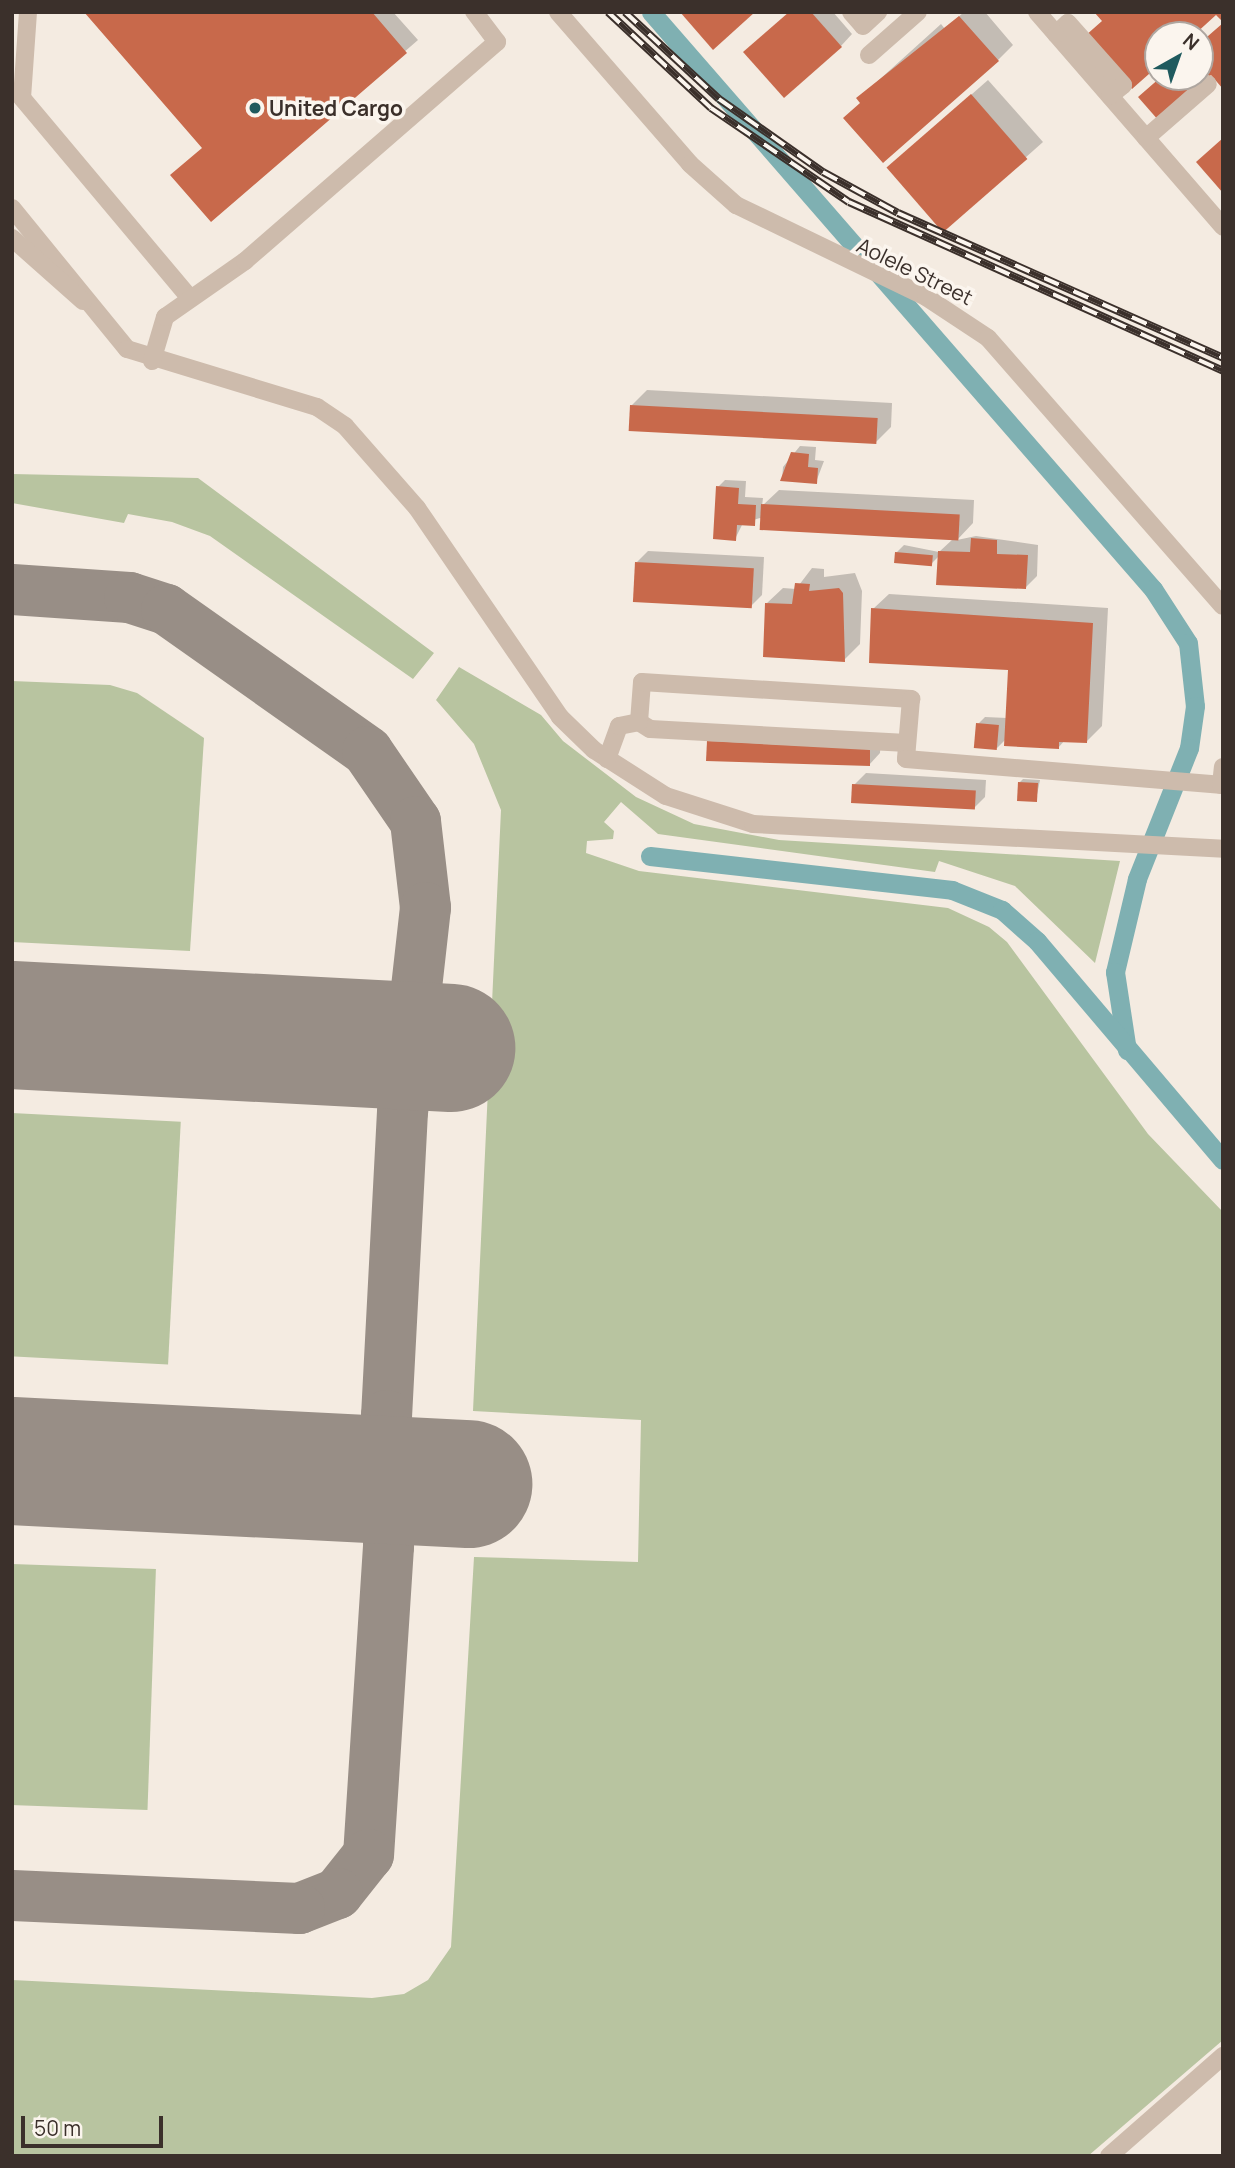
<!DOCTYPE html>
<style>
body{margin:0}
#map{position:relative;width:1235px;height:2168px;overflow:hidden;background:#f4ebe1;font-family:Manrope,sans-serif}
div>[style]{position:absolute}
.green>*{inset:0;background:#b8c4a0;transform-origin:0 0}
.shadow>*{inset:0;background:#0003}
.canal>*{height:19px;margin:-9.5px;padding:0 9.5px;transform-origin:9.5px;border-radius:9.5px;background:#7fb0b2}
.taxiway>*{height:51px;margin:-25.5px;padding:0 25.5px;transform-origin:25.5px;border-radius:25.5px;background:#988e86}
.runway>*{height:128px;margin:-64px;padding:0 64px;transform-origin:64px;border-radius:64px;background:#988e86}
.building>*{inset:0;background:#c8694b;transform-origin:0 0}
.minor>*{height:18px;margin:-9px;padding:0 9px;transform-origin:9px;border-radius:9px;background:#cdbbac}
.rail>*{height:8px;margin-top:-4px;transform-origin:0;background:repeating-linear-gradient(90deg,#fbf5ee 0 16px,#3b302b 0 32px);box-sizing:border-box;border-block:2px solid #3b302b}
.dots>*{width:19px;height:19px;translate:-50% -50%;box-sizing:border-box;border:4px solid #fbf5ee;border-radius:50%}
span{translate:-50% -50%;white-space:nowrap;text-align:center;line-height:1.15;-webkit-text-stroke:7px #fbf5ee;paint-order:stroke}
.poi-label{font-size:21px;color:#3b302b;font-weight:700}
.left{translate:0 -50%;text-align:left}
.street-label{font-size:21px;color:#3b302b}
.frame{position:absolute;inset:0;border:14px solid #3b302b;pointer-events:none}
.north{position:absolute;left:1144px;top:21px;width:70px;height:70px;box-sizing:border-box;background:#fbf5ee;border:2px solid #aea6a0;border-radius:50%;rotate:40deg;font-size:19px;font-weight:700;line-height:28px;text-align:center;color:#3b302b}
.north::after{content:'';display:block;margin:auto;width:24px;height:32px;background:#1f5a5e;clip-path:polygon(50% 0,100% 100%,50% 72%,0 100%)}
.scale{position:absolute;left:21px;top:2116px;width:142px;height:32px;box-sizing:border-box;border:4px solid #3b302b;border-top:0;padding-left:9px;font-size:21px;line-height:24px;white-space:nowrap;color:#3b302b;-webkit-text-stroke:5px #fbf5ee;paint-order:stroke}
</style>
<div id="map">
<div class="green">
<div style="clip-path:polygon(12px 474px,198px 478px,434px 653px,413px 679px,210px 536px,172px 522px,128px 514px,124px 523px,12px 503px)"></div>
<div style="clip-path:polygon(459px 667px,541px 715px,563px 741px,636px 797px,694px 824px,779px 840px,1120px 861px,1095px 963px,1015px 886px,939px 861px,935px 872px,658px 834px,621px 802px,604px 822px,614px 831px,613px 839px,587px 841px,586px 853px,639px 871px,948px 908px,989px 927px,1007px 942px,1148px 1134px,1223px 1212px,1223px 2040px,1088px 2156px,12px 2156px,12px 1980px,372px 1998px,404px 1994px,428px 1980px,451px 1947px,474px 1557px,638px 1562px,641px 1420px,473px 1411px,501px 810px,474px 744px,436px 700px)"></div>
<div style="clip-path:polygon(12px 681px,110px 685px,137px 693px,204px 738px,190px 951px,12px 942px)"></div>
<div style="left:12px;top:1113px;width:169px;height:243px;rotate:3deg"></div>
<div style="left:12px;top:1564px;width:144px;height:241px;rotate:2deg"></div>
</div>
<div class="shadow">
<div style="clip-path:polygon(86px 12px,393px 12px,418px 40px,211px 220px,204px 147px)"></div>
<div style="clip-path:polygon(790px 12px,833px 12px,852px 34px,841px 46px)"></div>
<div style="clip-path:polygon(964px 12px,985px 12px,1013px 45px,998px 60px,859px 98px,941px 24px,945px 29px)"></div>
<div style="clip-path:polygon(988px 80px,1043px 142px,944px 230px,905px 153px)"></div>
<div style="clip-path:polygon(647px 390px,892px 403px,891px 427px,876px 442px,631px 406px)"></div>
<div style="clip-path:polygon(800px 446px,816px 447px,815px 460px,824px 461px,816px 482px,782px 480px,783px 467px)"></div>
<div style="clip-path:polygon(725px 480px,746px 481px,745px 497px,763px 498px,762px 506px,779px 490px,974px 500px,973px 523px,957px 540px,976px 536px,1038px 545px,1037px 576px,1025px 588px,940px 555px,931px 564px,896px 553px,904px 545px,939px 552px,953px 539px,760px 518px,743px 523px,735px 539px,718px 487px)"></div>
<div style="clip-path:polygon(648px 551px,764px 557px,762px 595px,751px 606px,637px 562px)"></div>
<div style="clip-path:polygon(812px 568px,824px 569px,824px 577px,855px 573px,862px 591px,860px 644px,844px 660px,767px 603px,783px 588px,796px 589px)"></div>
<div style="clip-path:polygon(889px 594px,1108px 608px,1102px 726px,1087px 741px,1065px 740px,1058px 748px,1007px 738px,997px 748px,978px 724px,985px 717px,1007px 718px,1010px 668px,873px 609px)"></div>
<div style="clip-path:polygon(720px 730px,881px 739px,880px 753px,869px 765px,708px 741px)"></div>
<div style="clip-path:polygon(866px 773px,986px 780px,985px 797px,974px 808px,854px 785px)"></div>
<div style="clip-path:polygon(1023px 779px,1040px 780px,1036px 800px,1020px 782px)"></div>
</div>
<div class="canal">
<div style="left:651px;top:12px;width:765px;rotate:48.98deg"></div>
<div style="left:1153px;top:589px;width:64px;rotate:57.1deg"></div>
<div style="left:1188px;top:643px;width:63px;rotate:83.7deg"></div>
<div style="left:1195px;top:706px;width:42px;rotate:98.1deg"></div>
<div style="left:1189px;top:748px;width:141px;rotate:111.7deg"></div>
<div style="left:1137px;top:879px;width:96px;rotate:103.3deg"></div>
<div style="left:1115px;top:972px;width:79px;rotate:81.3deg"></div>
<div style="left:650px;top:856px;width:304px;rotate:6.4deg"></div>
<div style="left:952px;top:890px;width:54px;rotate:21.8deg"></div>
<div style="left:1002px;top:910px;width:47px;rotate:41.5deg"></div>
<div style="left:1037px;top:941px;width:287px;rotate:49.7deg"></div>
</div>
<div class="taxiway">
<div style="left:12px;top:589px;width:117px;rotate:3.9deg"></div>
<div style="left:129px;top:597px;width:39px;rotate:18deg"></div>
<div style="left:166px;top:609px;width:246px;rotate:35.2deg"></div>
<div style="left:367px;top:751px;width:85px;rotate:55.6deg"></div>
<div style="left:415px;top:821px;width:87px;rotate:83.4deg"></div>
<div style="left:425px;top:907px;width:205px;rotate:96.4deg"></div>
<div style="left:402px;top:1111px;width:304px;rotate:93deg"></div>
<div style="left:386px;top:1415px;width:131px;rotate:89.1deg"></div>
<div style="left:388px;top:1546px;width:309px;rotate:93.7deg"></div>
<div style="left:368px;top:1854px;width:50px;rotate:128.5deg"></div>
<div style="left:337px;top:1893px;width:41px;rotate:158.5deg"></div>
<div style="left:299px;top:1908px;width:287px;rotate:-177.4deg"></div>
</div>
<div class="runway">
<div style="left:12px;top:1025px;width:440px;rotate:3deg"></div>
<div style="left:12px;top:1461px;width:457px;rotate:2.9deg"></div>
</div>
<div class="building">
<div style="clip-path:polygon(84px 12px,372px 12px,407px 53px,211px 222px,170px 175px,202px 148px)"></div>
<div style="clip-path:polygon(680px 12px,755px 12px,713px 50px)"></div>
<div style="clip-path:polygon(789px 12px,811px 12px,842px 47px,784px 98px,743px 52px)"></div>
<div style="clip-path:polygon(1094px 12px,1223px 12px,1223px 22px,1216px 15px,1194px 35px,1158px 35px,1158px 66px,1132px 89px,1085px 36px,1102px 21px)"></div>
<div style="clip-path:polygon(959px 16px,999px 61px,883px 163px,843px 118px,860px 103px,856px 98px)"></div>
<div style="clip-path:polygon(1223px 23px,1223px 89px,1211px 75px,1159px 121px,1138px 97px,1161px 77px,1200px 77px,1200px 43px)"></div>
<div style="left:971px;top:94px;width:86px;height:112px;rotate:49deg"></div>
<div style="clip-path:polygon(1223px 138px,1223px 193px,1196px 162px)"></div>
<div style="left:630px;top:405px;width:248px;height:26px;rotate:3deg"></div>
<div style="clip-path:polygon(791px 452px,809px 454px,808px 467px,818px 468px,817px 484px,780px 481px)"></div>
<div style="clip-path:polygon(716px 486px,739px 488px,738px 504px,756px 505px,755px 526px,737px 525px,736px 541px,713px 539px)"></div>
<div style="left:761px;top:504px;width:199px;height:26px;rotate:3deg"></div>
<div style="clip-path:polygon(971px 538px,997px 540px,997px 554px,1028px 555px,1026px 589px,936px 585px,938px 551px,970px 552px)"></div>
<div style="left:895px;top:552px;width:38px;height:11px;rotate:5deg"></div>
<div style="left:635px;top:562px;width:119px;height:40px;rotate:3deg"></div>
<div style="clip-path:polygon(795px 583px,810px 584px,809px 591px,839px 588px,843px 593px,845px 662px,763px 657px,765px 603px,792px 604px)"></div>
<div style="clip-path:polygon(871px 608px,1093px 623px,1087px 743px,1059px 742px,1059px 749px,1004px 746px,1008px 670px,869px 663px)"></div>
<div style="left:976px;top:723px;width:23px;height:25px;rotate:5deg"></div>
<div style="clip-path:polygon(707px 741px,870px 749px,870px 766px,706px 761px)"></div>
<div style="left:1018px;top:782px;width:20px;height:19px;rotate:3deg"></div>
<div style="left:852px;top:784px;width:124px;height:19px;rotate:3deg"></div>
</div>
<div class="minor">
<div style="left:28px;top:12px;width:86px;rotate:94deg"></div>
<div style="left:22px;top:98px;width:258px;rotate:50deg"></div>
<div style="left:558px;top:12px;width:201px;rotate:49deg"></div>
<div style="left:690px;top:164px;width:62px;rotate:41.7deg"></div>
<div style="left:736px;top:205px;width:211px;rotate:25.8deg"></div>
<div style="left:926px;top:297px;width:74px;rotate:33.5deg"></div>
<div style="left:988px;top:338px;width:356px;rotate:48.8deg"></div>
<div style="left:851px;top:12px;width:18px;rotate:49deg"></div>
<div style="left:863px;top:26px;width:21px;rotate:-43deg"></div>
<div style="left:1037px;top:12px;width:284px;rotate:49.1deg"></div>
<div style="left:1056px;top:34px;width:16px;rotate:-43deg"></div>
<div style="left:1068px;top:23px;width:83px;rotate:48.4deg"></div>
<div style="left:1123px;top:85px;width:17px;rotate:140deg"></div>
<div style="left:869px;top:55px;width:65px;rotate:-41.3deg"></div>
<div style="left:1146px;top:138px;width:82px;rotate:-41.1deg"></div>
<div style="left:12px;top:208px;width:182px;rotate:50.8deg"></div>
<div style="left:127px;top:349px;width:199px;rotate:17deg"></div>
<div style="left:317px;top:407px;width:34px;rotate:34deg"></div>
<div style="left:345px;top:426px;width:109px;rotate:48.7deg"></div>
<div style="left:417px;top:508px;width:253px;rotate:55.6deg"></div>
<div style="left:560px;top:717px;width:47px;rotate:44.1deg"></div>
<div style="left:594px;top:750px;width:85px;rotate:32.6deg"></div>
<div style="left:666px;top:796px;width:91px;rotate:17.8deg"></div>
<div style="left:753px;top:824px;width:471px;rotate:3deg"></div>
<div style="left:12px;top:238px;width:95px;rotate:41.6deg"></div>
<div style="left:152px;top:361px;width:46px;rotate:-73.5deg"></div>
<div style="left:165px;top:317px;width:98px;rotate:-35deg"></div>
<div style="left:245px;top:261px;width:334px;rotate:-41deg"></div>
<div style="left:497px;top:42px;width:38px;rotate:-127deg"></div>
<div style="left:907px;top:743px;width:257px;rotate:-176.9deg"></div>
<div style="left:650px;top:729px;width:13px;rotate:-148deg"></div>
<div style="left:639px;top:722px;width:40px;rotate:-85.7deg"></div>
<div style="left:642px;top:682px;width:270px;rotate:3.6deg"></div>
<div style="left:911px;top:699px;width:60px;rotate:94.8deg"></div>
<div style="left:906px;top:759px;width:318px;rotate:4.7deg"></div>
<div style="left:607px;top:759px;width:35px;rotate:-70deg"></div>
<div style="left:619px;top:726px;width:20px;rotate:-11deg"></div>
<div style="left:1221px;top:785px;width:18px;rotate:-84deg"></div>
<div style="left:1109px;top:2156px;width:152px;rotate:-41.3deg"></div>
</div>
<div class="rail">
<div style="left:608px;top:12px;width:141px;rotate:43deg"></div>
<div style="left:711px;top:108px;width:167px;rotate:34.3deg"></div>
<div style="left:849px;top:202px;width:410px;rotate:24.3deg"></div>
<div style="left:625px;top:12px;width:128px;rotate:42.8deg"></div>
<div style="left:719px;top:99px;width:127px;rotate:35.1deg"></div>
<div style="left:823px;top:172px;width:85px;rotate:28.7deg"></div>
<div style="left:898px;top:213px;width:356px;rotate:24deg"></div>
</div>
<div class="dots">
<div style="left:255px;top:108px;background:#1f5a5e"></div>
</div>
<div class="poi-label">
<span class="left" style="left:269px;top:108px">United Cargo</span>
</div>
<div class="street-label">
<span style="left:915px;top:271px;rotate:26deg">Aolele Street</span>
</div>
<div class="frame"></div>
<div class="north">N</div>
<div class="scale">50 m</div>
</div>
